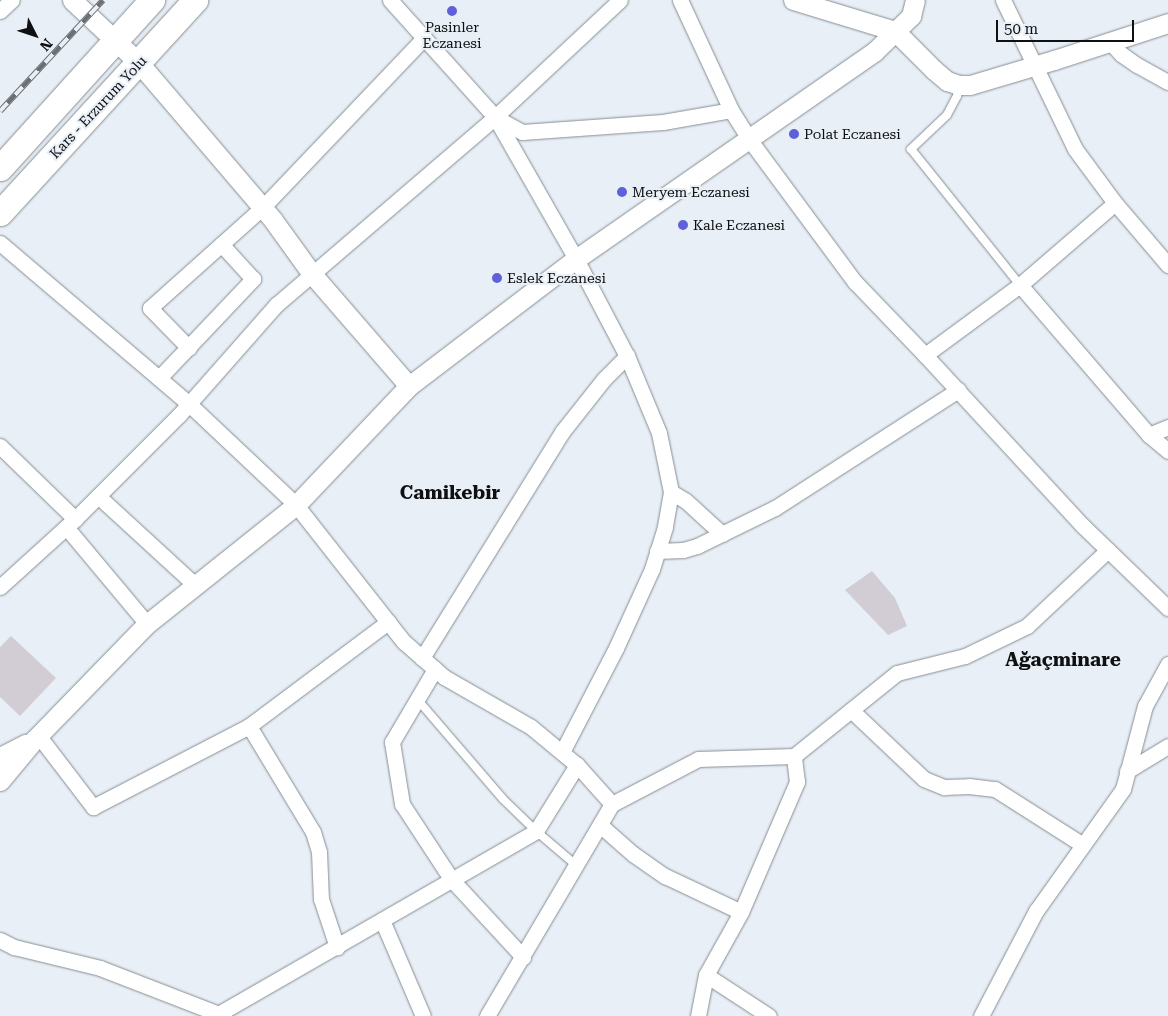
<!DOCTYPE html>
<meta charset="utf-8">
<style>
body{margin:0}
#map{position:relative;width:1168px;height:1016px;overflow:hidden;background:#e8eff6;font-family:"Roboto Serif",serif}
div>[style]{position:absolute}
.building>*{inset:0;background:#d2cdd4}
.roads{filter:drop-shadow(0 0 1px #868d92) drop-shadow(0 0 1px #868d92)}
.service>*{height:8px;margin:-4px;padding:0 4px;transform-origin:4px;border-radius:4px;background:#fff}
.minor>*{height:15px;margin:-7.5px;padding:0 7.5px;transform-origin:7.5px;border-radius:7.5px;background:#fff}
.tertiary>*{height:19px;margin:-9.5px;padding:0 9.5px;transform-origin:9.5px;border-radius:9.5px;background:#fff}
.trunk>*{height:25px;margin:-12.5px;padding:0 12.5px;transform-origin:12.5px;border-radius:12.5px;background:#fff}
.rail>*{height:5.5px;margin-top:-2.75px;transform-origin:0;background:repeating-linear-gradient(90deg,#e8eff6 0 11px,#6b6f73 0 22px);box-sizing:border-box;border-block:1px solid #6b6f73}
.dots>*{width:14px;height:14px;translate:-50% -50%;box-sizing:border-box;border:2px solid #e8eff6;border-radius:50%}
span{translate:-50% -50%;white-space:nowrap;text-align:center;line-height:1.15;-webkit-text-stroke:4px #e8eff6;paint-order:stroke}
.poi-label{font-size:14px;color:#0e1012}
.left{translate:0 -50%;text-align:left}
.street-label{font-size:14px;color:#0e1012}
.district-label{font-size:19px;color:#0e1012;font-weight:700}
.north{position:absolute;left:10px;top:10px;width:50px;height:50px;-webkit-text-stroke:4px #e8eff6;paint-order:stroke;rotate:131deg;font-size:14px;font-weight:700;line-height:20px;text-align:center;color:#0e1012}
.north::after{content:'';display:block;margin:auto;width:18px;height:22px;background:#0e1012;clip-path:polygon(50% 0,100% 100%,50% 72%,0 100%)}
.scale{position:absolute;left:996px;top:20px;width:138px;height:22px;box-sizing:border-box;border:2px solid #0e1012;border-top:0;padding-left:6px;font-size:15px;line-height:18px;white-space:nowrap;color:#0e1012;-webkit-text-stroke:4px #e8eff6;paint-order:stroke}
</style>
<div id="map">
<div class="building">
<div style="clip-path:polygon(872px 571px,895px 598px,907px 626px,888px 635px,845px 590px)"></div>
<div style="clip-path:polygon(11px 636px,56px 678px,20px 716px,0 697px,0 647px)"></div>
</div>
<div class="roads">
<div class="service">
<div style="left:959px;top:85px;width:11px;rotate:100deg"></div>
<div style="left:957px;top:96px;width:21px;rotate:118deg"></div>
<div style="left:947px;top:115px;width:50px;rotate:136.6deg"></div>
<div style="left:911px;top:149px;width:174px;rotate:51.3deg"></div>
<div style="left:417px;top:699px;width:132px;rotate:49.3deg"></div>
<div style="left:503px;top:799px;width:46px;rotate:44.1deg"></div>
<div style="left:536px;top:831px;width:52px;rotate:40.4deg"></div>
</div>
<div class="minor">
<div style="left:390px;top:0;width:157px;rotate:48.1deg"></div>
<div style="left:495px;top:117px;width:31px;rotate:29deg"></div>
<div style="left:522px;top:132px;width:141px;rotate:-4.1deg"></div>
<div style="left:663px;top:122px;width:69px;rotate:-10deg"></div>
<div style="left:680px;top:0;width:121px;rotate:65.1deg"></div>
<div style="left:731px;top:110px;width:34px;rotate:58deg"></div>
<div style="left:749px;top:139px;width:178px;rotate:53.5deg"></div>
<div style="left:855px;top:282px;width:101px;rotate:46.2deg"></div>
<div style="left:925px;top:355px;width:231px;rotate:47.3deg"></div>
<div style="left:1082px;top:525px;width:120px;rotate:44deg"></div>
<div style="left:1003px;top:0;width:165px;rotate:64.2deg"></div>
<div style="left:1075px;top:149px;width:67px;rotate:53.5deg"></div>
<div style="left:1115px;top:203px;width:82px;rotate:49.5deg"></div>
<div style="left:0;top:11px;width:16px;rotate:-43deg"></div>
<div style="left:1109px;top:41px;width:18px;rotate:47deg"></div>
<div style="left:1121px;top:54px;width:19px;rotate:35deg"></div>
<div style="left:1137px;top:65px;width:35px;rotate:29deg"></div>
<div style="left:495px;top:117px;width:163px;rotate:60.3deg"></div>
<div style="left:576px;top:259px;width:110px;rotate:62.3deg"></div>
<div style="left:627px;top:356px;width:83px;rotate:67.4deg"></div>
<div style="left:659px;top:433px;width:60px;rotate:78.5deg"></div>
<div style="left:671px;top:492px;width:36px;rotate:100deg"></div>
<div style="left:665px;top:527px;width:44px;rotate:107.2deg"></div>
<div style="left:652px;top:569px;width:87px;rotate:114.5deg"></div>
<div style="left:616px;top:648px;width:117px;rotate:117.4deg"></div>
<div style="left:0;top:243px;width:248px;rotate:40.4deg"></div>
<div style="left:189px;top:404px;width:147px;rotate:43.3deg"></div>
<div style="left:296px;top:505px;width:174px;rotate:51.8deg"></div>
<div style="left:404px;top:642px;width:53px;rotate:41.2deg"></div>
<div style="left:444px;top:677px;width:100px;rotate:29.9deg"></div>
<div style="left:531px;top:727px;width:60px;rotate:39.6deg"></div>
<div style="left:577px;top:765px;width:52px;rotate:48.1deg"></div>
<div style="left:1020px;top:285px;width:198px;rotate:49.3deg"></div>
<div style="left:1149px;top:435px;width:25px;rotate:40deg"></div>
<div style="left:189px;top:348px;width:56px;rotate:-134.3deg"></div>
<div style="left:150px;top:308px;width:150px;rotate:-41.8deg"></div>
<div style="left:262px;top:208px;width:235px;rotate:-46.4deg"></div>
<div style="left:925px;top:355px;width:118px;rotate:-36.4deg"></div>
<div style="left:1020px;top:285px;width:125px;rotate:-40.8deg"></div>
<div style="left:159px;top:378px;width:137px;rotate:-46.5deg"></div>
<div style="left:253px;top:279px;width:47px;rotate:-132.4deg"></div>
<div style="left:1149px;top:435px;width:21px;rotate:-23deg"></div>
<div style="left:0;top:446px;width:105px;rotate:44.2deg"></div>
<div style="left:671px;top:492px;width:17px;rotate:31deg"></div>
<div style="left:686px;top:501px;width:49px;rotate:42.5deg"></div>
<div style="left:98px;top:496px;width:132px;rotate:42.5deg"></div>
<div style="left:66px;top:527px;width:126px;rotate:50.1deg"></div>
<div style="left:657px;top:551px;width:26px;rotate:-2deg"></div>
<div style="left:683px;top:550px;width:15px;rotate:-16deg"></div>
<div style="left:697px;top:546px;width:87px;rotate:-26deg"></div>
<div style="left:775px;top:508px;width:218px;rotate:-32.8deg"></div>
<div style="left:0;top:587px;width:101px;rotate:-42.2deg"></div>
<div style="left:75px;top:519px;width:147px;rotate:-45deg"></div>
<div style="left:179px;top:415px;width:147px;rotate:-48.6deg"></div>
<div style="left:276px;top:305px;width:289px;rotate:-40.6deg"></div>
<div style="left:495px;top:117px;width:171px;rotate:-43.1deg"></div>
<div style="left:422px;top:658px;width:266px;rotate:-58.2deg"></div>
<div style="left:562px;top:432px;width:68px;rotate:-51.6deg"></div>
<div style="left:604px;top:379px;width:33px;rotate:-45deg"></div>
<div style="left:435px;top:669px;width:85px;rotate:120.5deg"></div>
<div style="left:392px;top:742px;width:63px;rotate:80.8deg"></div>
<div style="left:402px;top:804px;width:91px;rotate:56.7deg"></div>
<div style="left:452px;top:880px;width:105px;rotate:47.3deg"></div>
<div style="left:851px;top:710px;width:100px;rotate:43.4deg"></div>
<div style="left:924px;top:779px;width:22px;rotate:22deg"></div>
<div style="left:944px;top:787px;width:25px;rotate:-2deg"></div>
<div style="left:969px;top:786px;width:26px;rotate:7deg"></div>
<div style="left:995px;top:789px;width:104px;rotate:32.5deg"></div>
<div style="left:249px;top:726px;width:124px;rotate:58.9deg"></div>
<div style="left:313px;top:832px;width:21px;rotate:73deg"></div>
<div style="left:319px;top:852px;width:47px;rotate:87.6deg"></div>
<div style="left:321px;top:899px;width:51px;rotate:71.6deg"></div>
<div style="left:38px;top:735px;width:91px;rotate:52.6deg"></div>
<div style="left:93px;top:807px;width:176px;rotate:-27.4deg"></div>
<div style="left:249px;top:726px;width:174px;rotate:-36.8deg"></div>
<div style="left:1127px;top:771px;width:48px;rotate:-31.4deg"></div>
<div style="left:600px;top:825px;width:44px;rotate:41.3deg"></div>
<div style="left:633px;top:854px;width:39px;rotate:35deg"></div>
<div style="left:665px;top:876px;width:84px;rotate:25.3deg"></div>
<div style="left:382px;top:920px;width:104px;rotate:66.9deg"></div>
<div style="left:0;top:940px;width:16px;rotate:27deg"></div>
<div style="left:14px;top:947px;width:89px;rotate:13.7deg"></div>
<div style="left:100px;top:968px;width:133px;rotate:21.2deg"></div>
<div style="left:706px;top:975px;width:75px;rotate:33.1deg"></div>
<div style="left:220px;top:1013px;width:365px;rotate:-29.9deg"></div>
<div style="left:536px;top:831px;width:78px;rotate:-58.2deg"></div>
<div style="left:487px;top:1016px;width:246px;rotate:-59.5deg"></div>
<div style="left:612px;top:804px;width:97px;rotate:-27.6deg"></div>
<div style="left:698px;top:759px;width:96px;rotate:-1.8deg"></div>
<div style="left:794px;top:756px;width:132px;rotate:-38.9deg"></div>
<div style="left:897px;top:673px;width:70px;rotate:-14deg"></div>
<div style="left:965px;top:656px;width:69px;rotate:-25.8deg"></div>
<div style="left:1027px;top:626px;width:111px;rotate:-43.2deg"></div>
<div style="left:698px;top:1016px;width:42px;rotate:-79deg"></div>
<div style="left:706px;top:975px;width:72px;rotate:-60.9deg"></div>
<div style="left:741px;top:912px;width:142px;rotate:-66.7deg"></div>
<div style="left:797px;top:782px;width:26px;rotate:-97deg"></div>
<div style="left:981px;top:1016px;width:119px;rotate:-62.4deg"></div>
<div style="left:1036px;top:911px;width:150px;rotate:-54.5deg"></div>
<div style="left:1123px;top:789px;width:86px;rotate:-75.2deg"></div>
<div style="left:1145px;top:706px;width:48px;rotate:-61.3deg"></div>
</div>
<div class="tertiary">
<div style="left:72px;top:0;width:92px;rotate:43.2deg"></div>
<div style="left:139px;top:63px;width:206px;rotate:49.5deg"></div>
<div style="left:273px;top:220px;width:67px;rotate:54.2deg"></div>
<div style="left:312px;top:274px;width:148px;rotate:49.1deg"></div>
<div style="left:793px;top:0;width:107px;rotate:16.9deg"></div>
<div style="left:895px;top:31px;width:55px;rotate:45deg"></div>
<div style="left:934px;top:70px;width:17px;rotate:40deg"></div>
<div style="left:947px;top:81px;width:13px;rotate:18deg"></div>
<div style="left:959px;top:85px;width:11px"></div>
<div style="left:970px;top:85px;width:88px;rotate:-16.6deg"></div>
<div style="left:1054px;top:60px;width:120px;rotate:-18deg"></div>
<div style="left:0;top:757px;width:29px;rotate:-27deg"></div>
<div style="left:0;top:781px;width:53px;rotate:-50.3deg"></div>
<div style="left:34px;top:740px;width:162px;rotate:-45.8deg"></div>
<div style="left:147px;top:624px;width:191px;rotate:-38.6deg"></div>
<div style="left:296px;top:505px;width:164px;rotate:-46.5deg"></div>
<div style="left:409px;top:386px;width:210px;rotate:-37.3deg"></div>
<div style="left:576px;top:259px;width:363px;rotate:-34.8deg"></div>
<div style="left:874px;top:52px;width:52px;rotate:-44.2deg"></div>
<div style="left:911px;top:16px;width:16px;rotate:-76deg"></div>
</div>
<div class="trunk">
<div style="left:0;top:168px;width:227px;rotate:-47.9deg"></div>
<div style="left:0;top:213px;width:289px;rotate:-47.5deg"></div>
</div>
</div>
<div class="rail">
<div style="left:0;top:111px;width:151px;rotate:-47.1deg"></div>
</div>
<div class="dots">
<div style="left:452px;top:11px;background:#5f61d9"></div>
<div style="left:794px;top:134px;background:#5f61d9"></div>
<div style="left:622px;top:192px;background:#5f61d9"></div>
<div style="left:683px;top:225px;background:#5f61d9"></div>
<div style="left:497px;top:278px;background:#5f61d9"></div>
</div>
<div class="poi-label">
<span style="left:452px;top:35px">Pasinler<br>Eczanesi</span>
<span class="left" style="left:804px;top:134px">Polat Eczanesi</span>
<span class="left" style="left:632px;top:192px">Meryem Eczanesi</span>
<span class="left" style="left:693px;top:225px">Kale Eczanesi</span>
<span class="left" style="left:507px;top:278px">Eslek Eczanesi</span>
</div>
<div class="street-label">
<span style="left:98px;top:107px;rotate:-47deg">Kars - Erzurum Yolu</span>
</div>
<div class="district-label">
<span style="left:450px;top:493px">Camikebir</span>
<span style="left:1063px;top:660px">Ağaçminare</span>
</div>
<div class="north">N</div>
<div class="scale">50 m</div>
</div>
